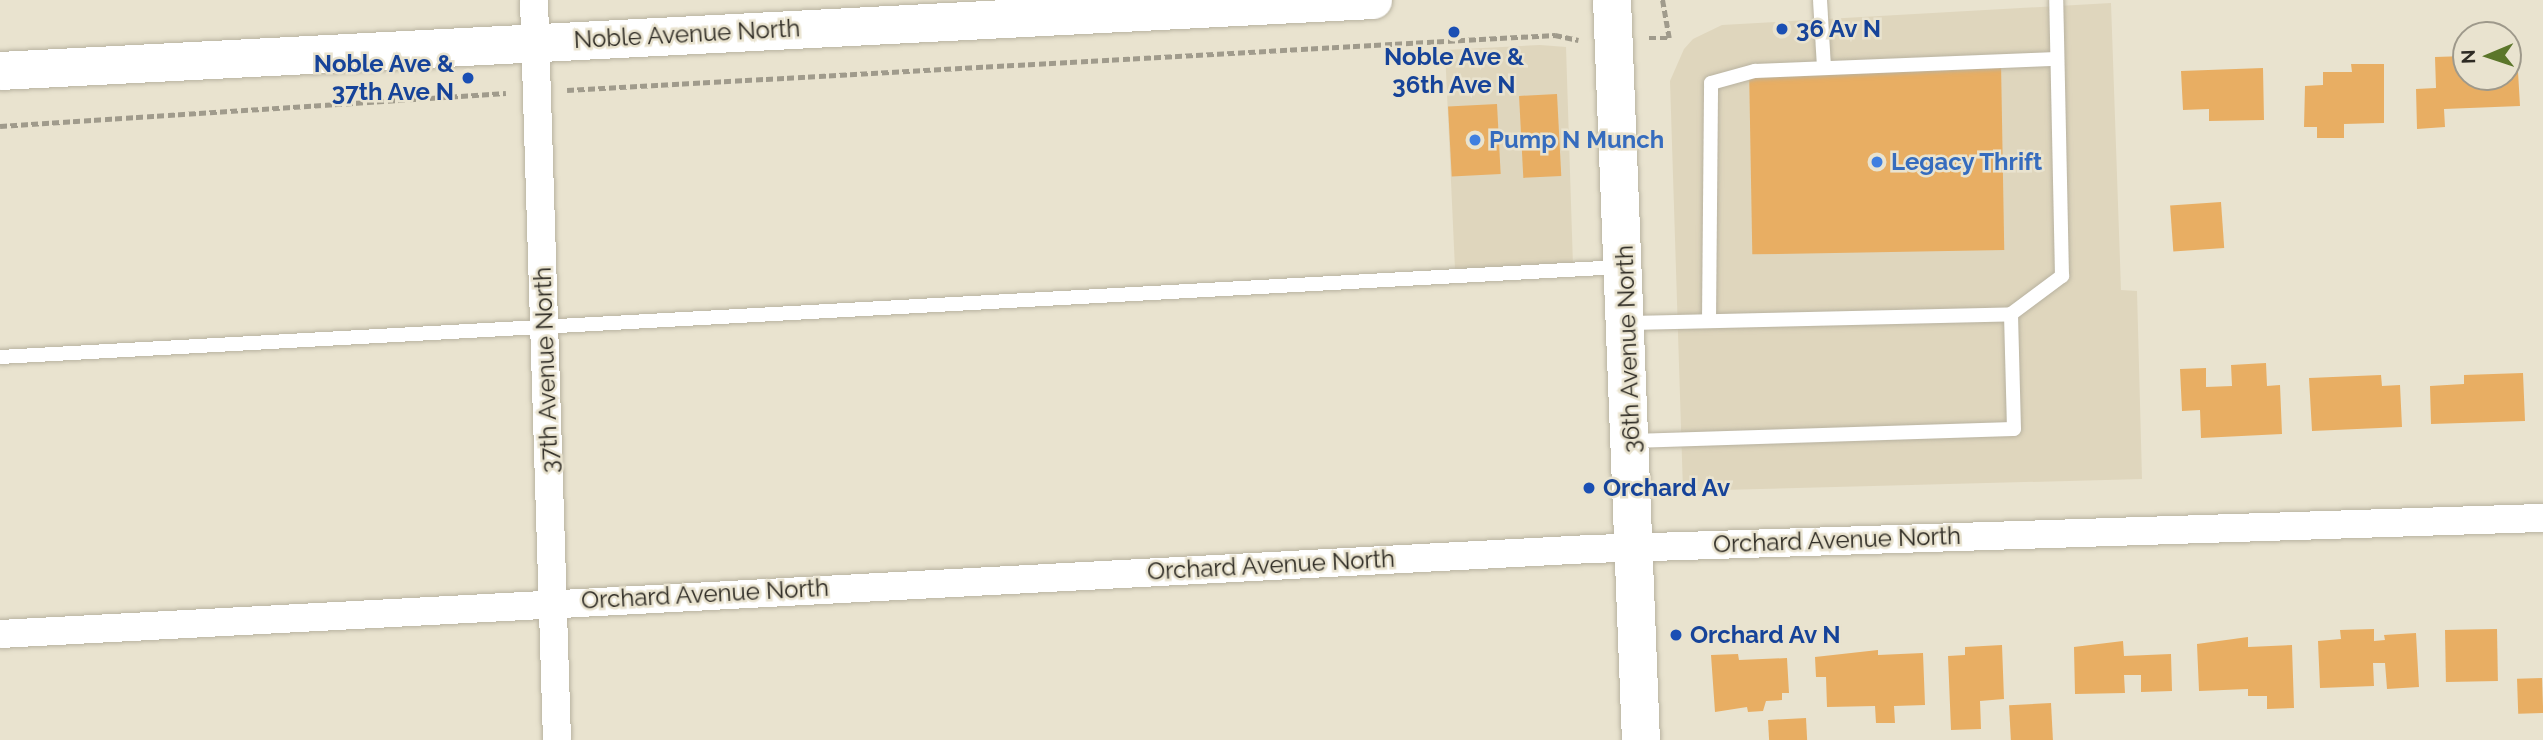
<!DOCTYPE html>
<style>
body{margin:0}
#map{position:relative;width:2543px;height:740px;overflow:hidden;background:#e9e3cf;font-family:Raleway,sans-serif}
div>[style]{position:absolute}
.built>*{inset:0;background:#dfd6bd}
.building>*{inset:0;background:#e8ae63;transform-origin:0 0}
.path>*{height:4.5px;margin-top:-2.25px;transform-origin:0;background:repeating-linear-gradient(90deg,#a09b8c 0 7px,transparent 0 10.5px)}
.roads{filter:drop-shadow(0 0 2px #b8b2a0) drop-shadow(0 0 2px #b8b2a0)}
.lane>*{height:14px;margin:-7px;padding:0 7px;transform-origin:7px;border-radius:7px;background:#fff}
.street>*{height:28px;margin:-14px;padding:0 14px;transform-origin:14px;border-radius:14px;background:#fff}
.secondary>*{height:38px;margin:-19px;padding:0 19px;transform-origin:19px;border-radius:19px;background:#fff}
.dots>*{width:19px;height:19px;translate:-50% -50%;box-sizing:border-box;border:4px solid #e9e3cf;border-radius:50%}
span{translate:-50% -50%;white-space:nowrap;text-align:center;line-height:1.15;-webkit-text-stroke:5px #e9e3cf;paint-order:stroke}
.transit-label{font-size:24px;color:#164399;font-weight:700}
.left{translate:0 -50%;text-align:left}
.right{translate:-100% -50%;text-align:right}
.street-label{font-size:24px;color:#2e2b24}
.shop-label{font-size:24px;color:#366cbe;font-weight:700}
.north{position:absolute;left:2452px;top:21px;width:70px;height:70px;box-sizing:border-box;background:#e9e3cf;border:2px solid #9e998b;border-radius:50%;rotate:268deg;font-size:19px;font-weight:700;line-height:28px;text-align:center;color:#2e2b24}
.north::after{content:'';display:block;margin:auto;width:24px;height:32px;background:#5b762a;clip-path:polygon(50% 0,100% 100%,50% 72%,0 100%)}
</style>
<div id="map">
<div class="built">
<div style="clip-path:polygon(2111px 3px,2121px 290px,2137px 291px,2142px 479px,1683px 491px,1670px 81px,1684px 49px,1693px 39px,1722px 25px)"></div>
<div style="clip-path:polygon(1540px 45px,1566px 47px,1573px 266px,1455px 269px,1445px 50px)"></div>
</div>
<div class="building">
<div style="clip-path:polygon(2508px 54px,2517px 54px,2520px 106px,2444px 109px,2445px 127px,2417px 129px,2416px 89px,2436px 88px,2435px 57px,2466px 56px,2466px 77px,2508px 77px)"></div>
<div style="left:2001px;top:63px;width:187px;height:252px;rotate:89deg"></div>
<div style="clip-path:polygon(2351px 64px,2384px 64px,2384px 123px,2344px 124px,2344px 138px,2317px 138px,2317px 127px,2304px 127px,2305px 86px,2323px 85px,2323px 72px,2352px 72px)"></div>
<div style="clip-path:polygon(2263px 68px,2264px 120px,2209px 121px,2209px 109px,2183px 110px,2181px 71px)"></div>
<div style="left:1557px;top:94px;width:82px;height:38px;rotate:87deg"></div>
<div style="left:1497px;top:104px;width:70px;height:49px;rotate:87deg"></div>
<div style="left:2221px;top:202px;width:46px;height:51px;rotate:86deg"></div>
<div style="clip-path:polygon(2266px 363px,2267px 386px,2280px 385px,2282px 434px,2201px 438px,2200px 410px,2182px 411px,2180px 369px,2206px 368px,2206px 387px,2232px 386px,2231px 365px)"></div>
<div style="clip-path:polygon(2523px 373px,2525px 421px,2431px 424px,2430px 386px,2464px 384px,2464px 375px)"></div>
<div style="clip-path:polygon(2381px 375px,2382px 386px,2400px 385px,2402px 427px,2312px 431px,2309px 378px)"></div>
<div style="clip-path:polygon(2374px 629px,2374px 641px,2385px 640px,2384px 635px,2416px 633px,2419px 687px,2387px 689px,2385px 663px,2373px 663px,2374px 686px,2320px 688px,2318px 641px,2341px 639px,2340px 630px)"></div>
<div style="left:2497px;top:629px;width:52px;height:52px;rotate:89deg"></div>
<div style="clip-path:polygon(2248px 637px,2248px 647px,2292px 645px,2294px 708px,2267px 709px,2267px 696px,2248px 696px,2248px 689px,2199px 691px,2197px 644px)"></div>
<div style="clip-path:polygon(2123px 641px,2124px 656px,2171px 654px,2172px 691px,2141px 692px,2141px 675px,2124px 675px,2125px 693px,2075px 694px,2074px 647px)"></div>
<div style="clip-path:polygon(2002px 645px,2004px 699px,1980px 701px,1981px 729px,1951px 730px,1948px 656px,1965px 655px,1965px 647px)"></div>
<div style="clip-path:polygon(1878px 650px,1878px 655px,1923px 653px,1925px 705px,1894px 706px,1895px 723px,1876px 723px,1875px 706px,1827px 707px,1826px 677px,1816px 677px,1815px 657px)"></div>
<div style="clip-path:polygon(1738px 654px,1739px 660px,1787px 658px,1789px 693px,1782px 693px,1782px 700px,1766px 701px,1763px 711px,1748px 712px,1747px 707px,1715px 712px,1711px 655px)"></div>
<div style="left:2542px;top:678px;width:35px;height:25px;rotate:88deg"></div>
<div style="left:2051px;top:703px;width:37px;height:42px;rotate:87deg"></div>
<div style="left:1806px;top:718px;width:22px;height:38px;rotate:87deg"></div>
</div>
<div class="path">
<div style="left:1649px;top:38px;width:20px"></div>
<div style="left:1669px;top:38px;width:39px;rotate:-100deg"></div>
<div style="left:567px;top:90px;width:990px;rotate:-3.19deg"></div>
<div style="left:1555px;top:35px;width:24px;rotate:12deg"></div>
<div style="left:0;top:126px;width:507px;rotate:-3.73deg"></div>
</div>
<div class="roads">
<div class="lane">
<div style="left:1820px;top:0;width:67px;rotate:86.6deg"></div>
<div style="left:1709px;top:321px;width:238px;rotate:-89.5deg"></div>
<div style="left:1711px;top:83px;width:46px;rotate:-15.3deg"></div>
<div style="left:1755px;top:71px;width:302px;rotate:-2.3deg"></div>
<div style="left:1627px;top:323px;width:384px;rotate:-1.3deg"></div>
<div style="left:0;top:357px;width:1622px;rotate:-3.18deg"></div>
<div style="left:1631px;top:441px;width:383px;rotate:-1.8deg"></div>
<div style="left:2014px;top:429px;width:115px;rotate:-91.5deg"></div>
<div style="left:2011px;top:314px;width:64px;rotate:-36.7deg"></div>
<div style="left:2062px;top:276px;width:276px;rotate:-91.2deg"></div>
</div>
<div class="street">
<div style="left:534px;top:0;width:740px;rotate:88.22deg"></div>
<div style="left:0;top:634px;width:1593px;rotate:-3.06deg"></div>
<div style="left:1591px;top:549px;width:953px;rotate:-1.87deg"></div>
</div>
<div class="secondary">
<div style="left:1612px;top:0;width:741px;rotate:87.76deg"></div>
<div style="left:0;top:71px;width:1375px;rotate:-2.96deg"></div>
</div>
</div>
<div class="dots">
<div style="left:1782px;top:29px;background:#1a4fb4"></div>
<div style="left:1454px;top:32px;background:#1a4fb4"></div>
<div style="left:468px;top:78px;background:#1a4fb4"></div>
<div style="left:1475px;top:140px;background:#3f7fe0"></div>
<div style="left:1877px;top:162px;background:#3f7fe0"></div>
<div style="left:1589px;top:488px;background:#1a4fb4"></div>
<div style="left:1676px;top:635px;background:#1a4fb4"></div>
</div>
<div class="transit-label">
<span class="left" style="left:1796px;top:29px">36 Av N</span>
<span style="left:1454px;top:71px">Noble Ave &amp;<br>36th Ave N</span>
<span class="right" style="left:454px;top:78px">Noble Ave &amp;<br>37th Ave N</span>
<span class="left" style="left:1603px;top:488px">Orchard Av</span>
<span class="left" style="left:1690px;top:635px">Orchard Av N</span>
</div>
<div class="street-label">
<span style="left:687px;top:34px;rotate:-3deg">Noble Avenue North</span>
<span style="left:1628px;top:349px;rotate:-92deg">36th Avenue North</span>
<span style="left:546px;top:370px;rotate:-92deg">37th Avenue North</span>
<span style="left:1837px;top:540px;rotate:-2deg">Orchard Avenue North</span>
<span style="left:1271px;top:565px;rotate:-3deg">Orchard Avenue North</span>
<span style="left:705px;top:594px;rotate:-3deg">Orchard Avenue North</span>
</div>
<div class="shop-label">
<span class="left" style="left:1489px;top:140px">Pump N Munch</span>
<span class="left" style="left:1891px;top:162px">Legacy Thrift</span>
</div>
<div class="north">N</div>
</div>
